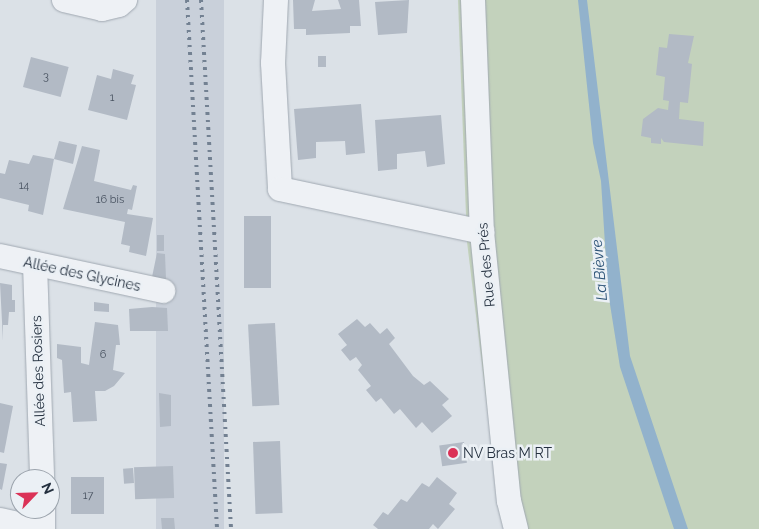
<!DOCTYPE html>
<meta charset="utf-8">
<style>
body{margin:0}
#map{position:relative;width:759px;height:529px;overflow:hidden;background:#dbe1e7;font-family:Raleway,sans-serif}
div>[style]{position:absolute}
.built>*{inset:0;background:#c9d0da;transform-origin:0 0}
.green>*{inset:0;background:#c3d2bc}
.water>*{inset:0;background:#92b2cc}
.building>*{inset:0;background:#b2bac5;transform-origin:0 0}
.roads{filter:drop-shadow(0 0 1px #a0a8b1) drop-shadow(0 0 1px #a0a8b1)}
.street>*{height:24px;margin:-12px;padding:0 12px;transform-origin:12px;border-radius:12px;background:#eef1f5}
.rail>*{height:4px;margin-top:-2px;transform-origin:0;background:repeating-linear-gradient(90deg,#738192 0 2.5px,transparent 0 7.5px)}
.dots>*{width:14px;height:14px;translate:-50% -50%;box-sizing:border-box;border:2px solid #ebf0f5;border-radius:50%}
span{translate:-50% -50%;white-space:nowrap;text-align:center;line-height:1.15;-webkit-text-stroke:5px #ebf0f5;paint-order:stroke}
.number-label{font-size:11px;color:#485260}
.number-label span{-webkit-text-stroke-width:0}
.street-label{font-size:14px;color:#24303f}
.poi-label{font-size:14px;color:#24303f}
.left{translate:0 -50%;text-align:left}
.water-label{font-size:15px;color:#2b5276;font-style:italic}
.north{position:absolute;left:10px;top:469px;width:50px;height:50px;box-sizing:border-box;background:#ebf0f5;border:1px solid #9ba3ac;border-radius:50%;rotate:66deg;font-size:14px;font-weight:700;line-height:20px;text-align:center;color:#24303f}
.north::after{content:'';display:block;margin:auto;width:18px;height:22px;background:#db3257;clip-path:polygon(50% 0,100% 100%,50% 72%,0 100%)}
</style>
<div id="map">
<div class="built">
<div style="left:156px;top:0;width:68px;height:530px"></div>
</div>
<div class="green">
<div style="clip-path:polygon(458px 0,759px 0,759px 529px,505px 529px,500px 512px,467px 242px)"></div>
</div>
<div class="water">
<div style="clip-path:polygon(578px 0,587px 0,630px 356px,688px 529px,674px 529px,620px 367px,608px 292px,601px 181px,593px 143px)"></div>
</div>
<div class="building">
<div style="clip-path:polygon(293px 0,315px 0,312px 11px,341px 9px,338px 0,359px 0,361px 26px,350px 26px,350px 33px,306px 35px,306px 29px,294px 29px)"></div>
<div style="clip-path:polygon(409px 0,407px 33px,378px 35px,375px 2px)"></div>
<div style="clip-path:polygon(669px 34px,694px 36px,688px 63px,692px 64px,688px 103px,680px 102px,679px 119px,704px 122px,703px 146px,664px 142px,661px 138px,661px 144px,651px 143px,651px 138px,641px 136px,643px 119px,658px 108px,668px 110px,669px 101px,663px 100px,665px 77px,656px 75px,659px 47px,667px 48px)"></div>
<div style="left:318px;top:56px;width:8px;height:11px"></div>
<div style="left:31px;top:57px;width:39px;height:31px;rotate:15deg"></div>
<div style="clip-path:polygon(113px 69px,134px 75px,131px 84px,136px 85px,127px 120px,88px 110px,97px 75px,111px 79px)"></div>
<div style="clip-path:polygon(361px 104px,365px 153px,346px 155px,345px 141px,316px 142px,316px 158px,298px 160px,294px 109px)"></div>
<div style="clip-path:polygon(441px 115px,445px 164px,427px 167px,425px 151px,397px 154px,397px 169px,378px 171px,375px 120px)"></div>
<div style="clip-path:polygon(59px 141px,77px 145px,73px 164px,54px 159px,43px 215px,28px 211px,29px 205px,0 198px,0 173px,5px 174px,9px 160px,29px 164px,33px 155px,54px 159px)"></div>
<div style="clip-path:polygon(82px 146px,100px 150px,94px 181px,131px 190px,133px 185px,137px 186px,132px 210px,128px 209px,127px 214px,153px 218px,146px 256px,129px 252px,130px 246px,121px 244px,125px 222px,63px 209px)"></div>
<div style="left:244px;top:216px;width:27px;height:72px"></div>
<div style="left:157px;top:235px;width:7px;height:16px"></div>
<div style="clip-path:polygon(157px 253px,165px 254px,166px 279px,152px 277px)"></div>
<div style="clip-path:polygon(0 283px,12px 285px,12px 300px,15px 300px,15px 312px,9px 312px,8px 325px,3px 325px,3px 341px)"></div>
<div style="clip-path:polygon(94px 302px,109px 304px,109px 312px,94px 311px)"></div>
<div style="clip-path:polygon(152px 307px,167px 308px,168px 331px,130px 331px,129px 309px)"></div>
<div style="clip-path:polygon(357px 319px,365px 327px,370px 323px,380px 334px,387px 328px,395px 338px,389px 344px,413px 376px,424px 385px,430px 381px,449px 399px,442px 405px,452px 416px,432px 433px,422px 422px,416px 428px,400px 409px,394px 414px,381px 398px,376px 402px,366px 390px,371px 386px,358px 370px,362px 365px,356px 357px,350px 361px,341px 350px,347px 345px,338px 334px)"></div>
<div style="clip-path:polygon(95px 322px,118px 325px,120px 345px,116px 345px,113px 370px,125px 373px,114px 386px,105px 391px,95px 391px,97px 421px,73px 422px,71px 392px,64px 393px,62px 360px,57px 358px,57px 344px,81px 347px,81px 363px,89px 365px)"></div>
<div style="left:275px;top:323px;width:82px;height:27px;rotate:87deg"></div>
<div style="clip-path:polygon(159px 393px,171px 395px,171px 426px,160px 427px)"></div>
<div style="clip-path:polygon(0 403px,13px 406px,4px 453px,0 452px)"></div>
<div style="left:280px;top:441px;width:72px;height:27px;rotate:88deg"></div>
<div style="left:464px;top:442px;width:21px;height:25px;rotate:82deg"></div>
<div style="clip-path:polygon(0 463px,7px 464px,2px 490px,0 489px)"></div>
<div style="left:173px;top:466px;width:32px;height:39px;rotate:88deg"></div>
<div style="left:133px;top:468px;width:15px;height:10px;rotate:86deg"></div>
<div style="left:104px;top:477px;width:37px;height:33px;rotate:90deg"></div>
<div style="clip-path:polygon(437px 477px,457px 493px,449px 504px,455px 509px,438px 529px,433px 524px,429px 529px,378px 529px,373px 525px,383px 512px,388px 515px,401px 499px,407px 502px,422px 483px,429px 487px)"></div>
<div style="clip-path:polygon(161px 518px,174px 518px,175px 529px,162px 529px)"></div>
</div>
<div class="roads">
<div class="street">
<div style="left:64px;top:0;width:39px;rotate:13deg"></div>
<div style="left:102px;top:9px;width:17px;rotate:-13deg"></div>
<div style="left:119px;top:5px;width:8px;rotate:-40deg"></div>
<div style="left:276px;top:0;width:63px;rotate:92.7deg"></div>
<div style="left:273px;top:63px;width:126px;rotate:86.8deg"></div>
<div style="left:280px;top:189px;width:207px;rotate:12deg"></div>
<div style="left:473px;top:0;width:232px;rotate:87.8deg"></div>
<div style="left:482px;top:232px;width:270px;rotate:84.3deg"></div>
<div style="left:509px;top:501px;width:29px;rotate:76deg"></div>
<div style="left:0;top:256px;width:167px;rotate:12.1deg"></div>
<div style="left:35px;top:264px;width:215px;rotate:88.1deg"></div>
<div style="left:43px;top:509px;width:20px;rotate:90deg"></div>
<div style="left:0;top:520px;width:41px;rotate:12.7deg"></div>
</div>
</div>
<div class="rail">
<div style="left:187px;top:0;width:530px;rotate:86.75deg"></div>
<div style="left:201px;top:0;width:530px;rotate:86.75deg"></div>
</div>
<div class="dots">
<div style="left:453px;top:453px;background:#db3257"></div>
</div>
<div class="number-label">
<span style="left:46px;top:77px">3</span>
<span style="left:112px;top:98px">1</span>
<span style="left:24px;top:186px">14</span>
<span style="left:110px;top:200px">16 bis</span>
<span style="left:103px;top:355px">6</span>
<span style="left:88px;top:496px">17</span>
</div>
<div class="street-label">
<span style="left:486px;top:265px;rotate:-95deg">Rue des Prés</span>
<span style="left:82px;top:274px;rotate:12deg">Allée des Glycines</span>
<span style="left:38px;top:371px;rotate:-92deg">Allée des Rosiers</span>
</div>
<div class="poi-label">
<span class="left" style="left:463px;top:453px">NV Bras M RT</span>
</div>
<div class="water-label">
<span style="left:600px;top:270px;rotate:-95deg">La Bièvre</span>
</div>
<div class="north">N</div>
</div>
